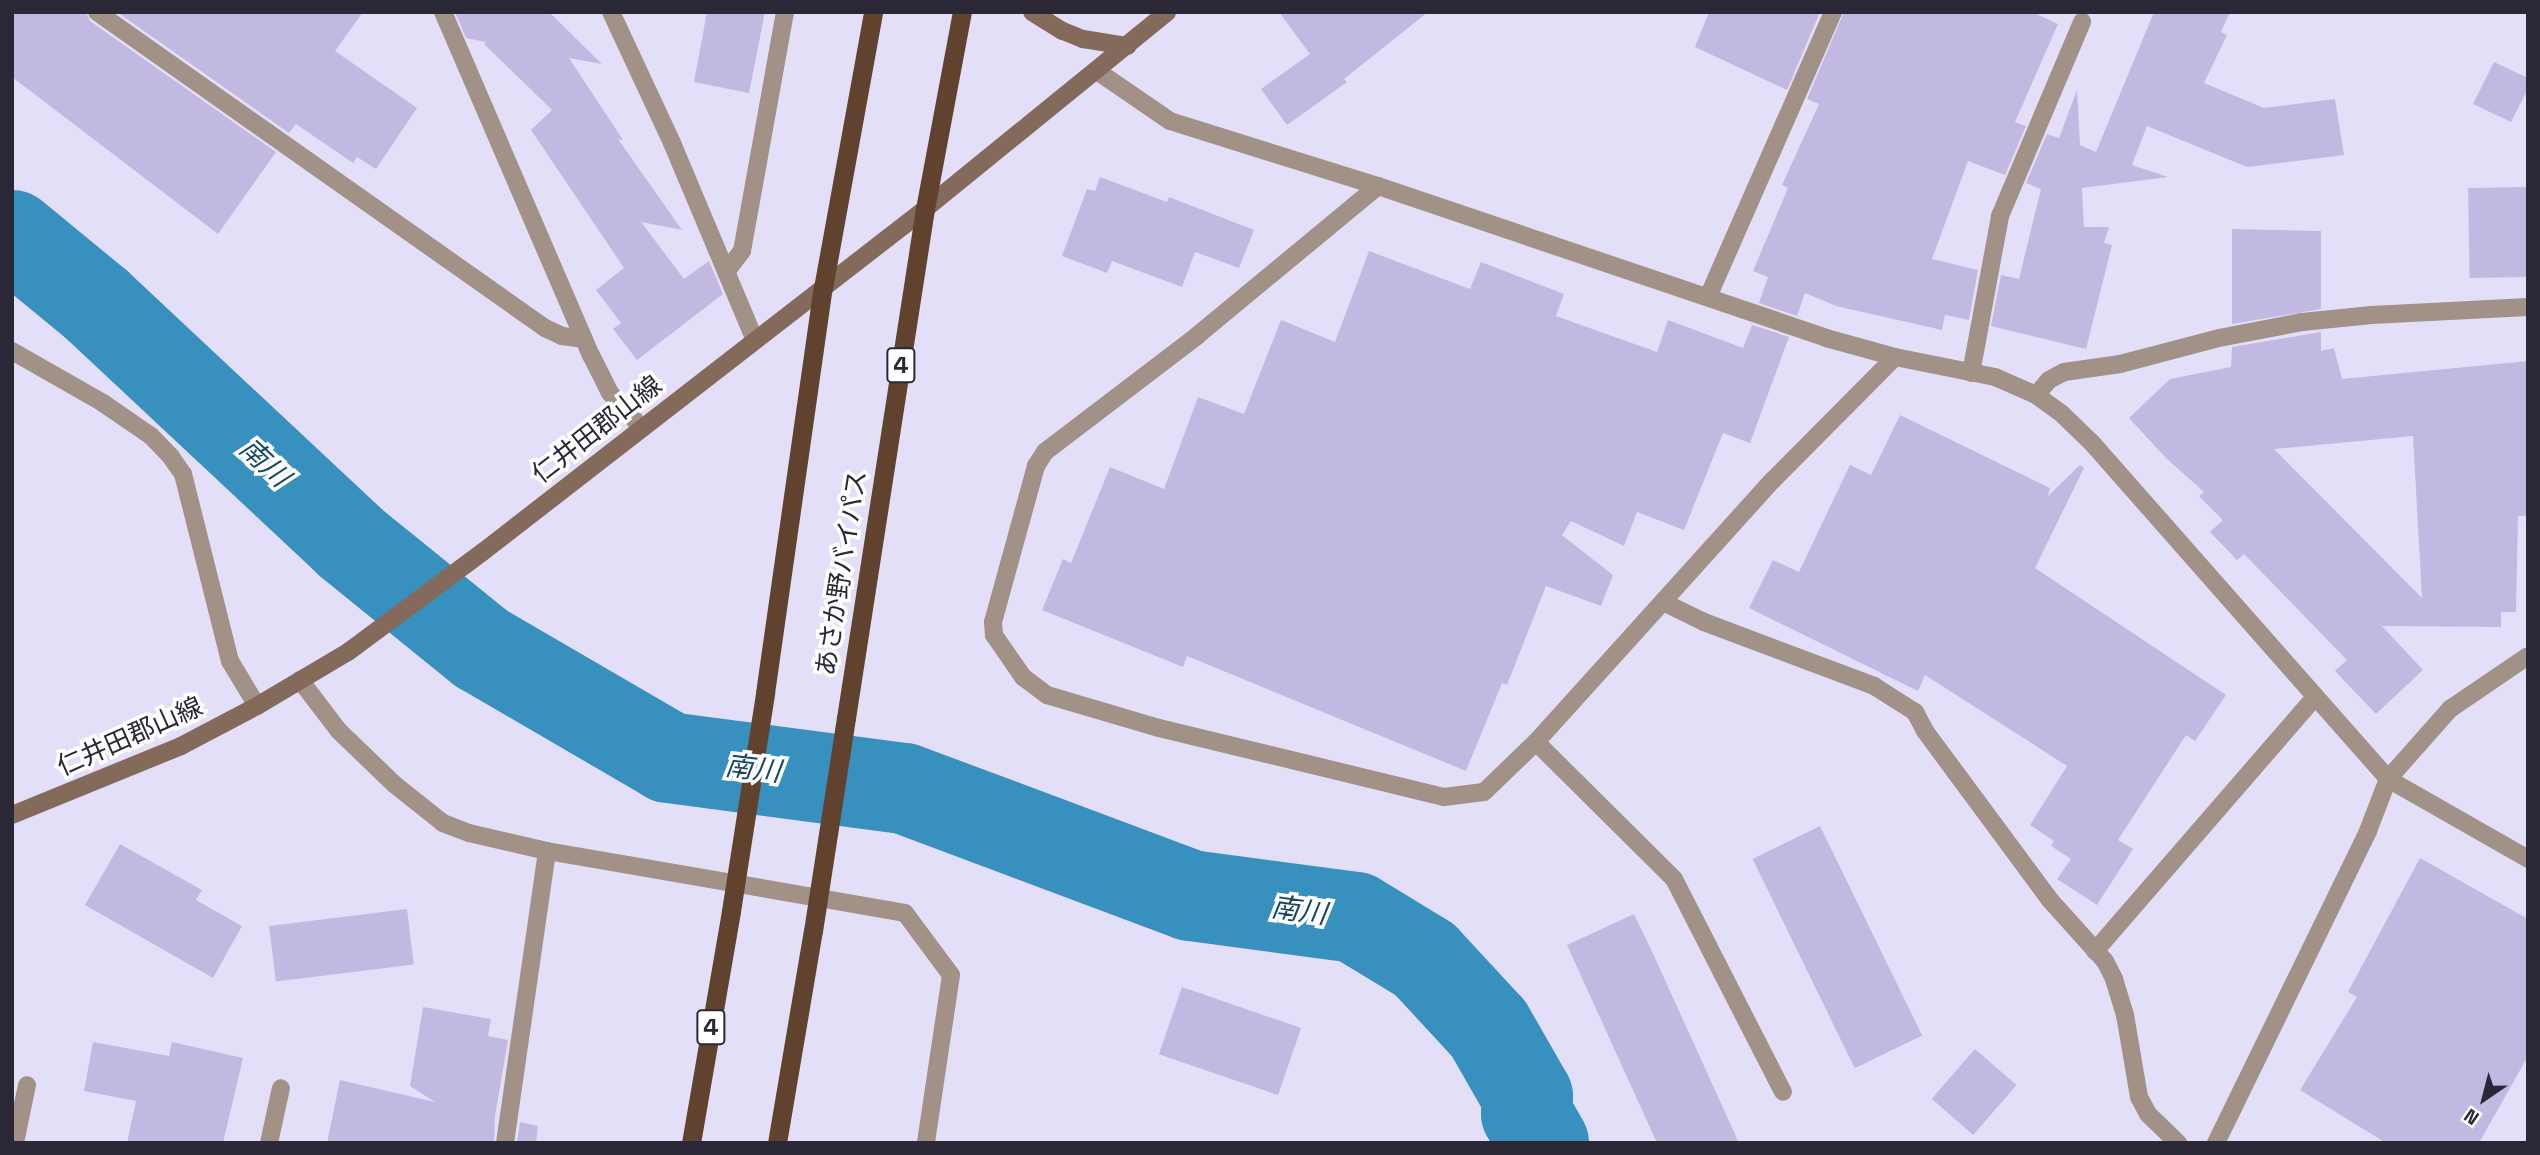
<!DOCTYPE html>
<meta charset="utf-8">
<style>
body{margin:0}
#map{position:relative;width:2540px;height:1155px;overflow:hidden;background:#e4dff9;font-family:"Space Grotesk","Noto Sans JP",sans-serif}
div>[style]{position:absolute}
.river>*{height:91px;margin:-45.5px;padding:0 45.5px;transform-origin:45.5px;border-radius:45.5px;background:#3790bd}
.building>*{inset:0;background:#c2b9e2;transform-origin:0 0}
.minor>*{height:18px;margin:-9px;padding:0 9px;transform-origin:9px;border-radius:9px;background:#a29186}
.secondary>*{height:18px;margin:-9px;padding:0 9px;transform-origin:9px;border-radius:9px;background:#836a5a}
.trunk>*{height:19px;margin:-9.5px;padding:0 9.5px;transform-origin:9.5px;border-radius:9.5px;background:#61422e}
.trunk-bridge>*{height:19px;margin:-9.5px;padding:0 9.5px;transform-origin:9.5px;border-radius:9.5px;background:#61422e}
span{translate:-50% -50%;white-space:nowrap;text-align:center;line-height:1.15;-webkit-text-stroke:7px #fff;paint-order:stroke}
.shield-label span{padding:2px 5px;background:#fff;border:2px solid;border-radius:5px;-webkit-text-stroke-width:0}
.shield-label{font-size:24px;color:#2a2737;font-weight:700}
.street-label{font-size:26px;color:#2a2737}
.water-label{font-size:28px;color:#194962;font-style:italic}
.frame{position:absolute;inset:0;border:14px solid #2a2737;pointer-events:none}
.north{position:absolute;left:2449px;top:1064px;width:70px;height:70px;-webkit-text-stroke:5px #fff;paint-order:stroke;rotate:215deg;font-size:19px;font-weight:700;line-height:28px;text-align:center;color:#2a2737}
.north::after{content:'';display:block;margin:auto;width:24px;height:32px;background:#2a2737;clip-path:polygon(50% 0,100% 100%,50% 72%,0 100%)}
</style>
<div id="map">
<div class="river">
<div style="left:12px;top:235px;width:109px;rotate:39.4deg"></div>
<div style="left:96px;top:304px;width:348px;rotate:43.1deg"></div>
<div style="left:350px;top:542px;width:169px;rotate:39deg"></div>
<div style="left:481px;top:648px;width:216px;rotate:30.2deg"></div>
<div style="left:668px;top:757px;width:238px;rotate:7.5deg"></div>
<div style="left:904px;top:788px;width:305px;rotate:20.5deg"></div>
<div style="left:1190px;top:895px;width:166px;rotate:7.6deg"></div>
<div style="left:1355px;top:917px;width:81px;rotate:31.3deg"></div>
<div style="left:1424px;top:959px;width:94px;rotate:47.2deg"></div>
<div style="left:1488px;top:1028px;width:78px;rotate:60.2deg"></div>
<div style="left:1527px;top:1096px;width:17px;rotate:93deg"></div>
<div style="left:1526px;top:1113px;width:34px;rotate:60deg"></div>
</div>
<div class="building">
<div style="clip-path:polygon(12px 12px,86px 12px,90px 21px,276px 152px,218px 234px,12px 77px)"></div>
<div style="clip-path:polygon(117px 12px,363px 12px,335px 51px,417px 108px,376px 169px,357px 157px,353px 163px,296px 124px,289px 133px)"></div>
<div style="clip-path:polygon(455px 12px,549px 12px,602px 64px,569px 58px,623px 140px,618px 139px,682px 230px,641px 222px,684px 279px,709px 261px,723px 294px,637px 360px,613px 329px,621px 323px,596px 290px,624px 268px,531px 130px,552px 110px,484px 44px,486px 42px,466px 38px)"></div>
<div style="clip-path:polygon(707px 12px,765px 12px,749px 93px,694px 82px)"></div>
<div style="clip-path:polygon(1279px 12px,1428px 12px,1344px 79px,1347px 82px,1287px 125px,1261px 89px,1310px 54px)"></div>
<div style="clip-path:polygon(1709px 12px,1820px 12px,1787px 90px,1695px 47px)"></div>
<div style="clip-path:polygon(1844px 12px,2032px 12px,2058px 24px,2015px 122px,2026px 126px,2005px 175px,1968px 161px,1932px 259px,1978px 270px,1969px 320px,1945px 315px,1942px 330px,1836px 306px,1805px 293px,1797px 316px,1759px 303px,1768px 277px,1753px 271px,1788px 188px,1782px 185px,1819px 104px,1807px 99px)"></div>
<div style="clip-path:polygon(2154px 12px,2230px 12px,2221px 32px,2227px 35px,2204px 83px,2264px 108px,2335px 99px,2344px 155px,2247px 167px,2147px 126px,2132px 165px,2168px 177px,2082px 188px,2084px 227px,2109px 227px,2104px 243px,2112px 245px,2086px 349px,1991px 326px,2001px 275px,2019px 279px,2041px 189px,2026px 183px,2047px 134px,2059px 138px,2077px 90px,2080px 145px,2096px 152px)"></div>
<div style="clip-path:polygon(2494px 62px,2528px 78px,2528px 89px,2511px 122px,2473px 104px)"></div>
<div style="clip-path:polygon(1100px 177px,1167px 202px,1169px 197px,1254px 230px,1239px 268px,1195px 252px,1182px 287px,1112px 261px,1107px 273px,1062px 256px,1087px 189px,1095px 191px)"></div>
<div style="left:2526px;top:187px;width:90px;height:58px;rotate:89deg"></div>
<div style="clip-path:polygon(2232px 229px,2321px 231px,2321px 309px,2232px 324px)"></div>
<div style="clip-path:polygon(1369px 251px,1470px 289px,1481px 262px,1564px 294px,1556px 316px,1657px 352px,1668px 320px,1743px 348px,1752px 325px,1789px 337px,1750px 443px,1723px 433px,1684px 530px,1637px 512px,1624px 546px,1571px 521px,1562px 535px,1613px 575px,1601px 606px,1546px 586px,1507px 685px,1502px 683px,1466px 771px,1187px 656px,1183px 667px,1042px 610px,1063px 559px,1071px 563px,1110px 467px,1164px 489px,1198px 397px,1244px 414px,1281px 320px,1335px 342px)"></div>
<div style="clip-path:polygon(evenodd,2321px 332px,2321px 351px,2334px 348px,2342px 379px,2528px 361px,2528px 516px,2518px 516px,2516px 612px,2501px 612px,2501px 627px,2382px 626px,2423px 670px,2376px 714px,2335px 671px,2347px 660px,2244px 554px,2237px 560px,2210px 532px,2223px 520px,2199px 496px,2204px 492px,2166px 458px,2129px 418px,2170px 379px,2231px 367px,2232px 347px,2321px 332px,2413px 436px,2422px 598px,2274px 449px,2413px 436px)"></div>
<div style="clip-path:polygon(1900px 415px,2050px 488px,2048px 496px,2080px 465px,2084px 468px,2035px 568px,2226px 695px,2195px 741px,2186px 735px,2118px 840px,2133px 849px,2097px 905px,2057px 879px,2071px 859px,2051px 846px,2054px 841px,2030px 825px,2067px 766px,1925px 675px,1918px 691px,1749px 608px,1773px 560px,1799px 572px,1850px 465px,1871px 475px)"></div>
<div style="left:1820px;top:826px;width:233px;height:75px;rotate:64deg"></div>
<div style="clip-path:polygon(120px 844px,202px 890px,196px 900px,242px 926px,213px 978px,85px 905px)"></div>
<div style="clip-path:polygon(2420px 858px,2528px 919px,2528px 1056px,2479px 1143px,2386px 1143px,2300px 1090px,2357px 997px,2348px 992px)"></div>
<div style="left:407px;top:909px;width:56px;height:139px;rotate:83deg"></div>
<div style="clip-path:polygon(1634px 914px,1655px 958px,1739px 1143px,1657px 1143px,1567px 945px)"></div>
<div style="left:1182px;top:987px;width:126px;height:71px;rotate:19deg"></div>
<div style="clip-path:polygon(423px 1007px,491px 1019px,488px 1036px,508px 1040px,495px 1116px,494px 1143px,327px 1143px,340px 1080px,435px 1102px,410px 1086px)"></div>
<div style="clip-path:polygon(93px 1042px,169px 1056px,172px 1042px,243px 1058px,223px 1143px,127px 1143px,136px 1101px,84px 1091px)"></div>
<div style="left:1975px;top:1049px;width:55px;height:66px;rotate:41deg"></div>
<div style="clip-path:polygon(520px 1122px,538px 1126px,536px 1143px,517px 1143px)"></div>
</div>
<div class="minor">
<div style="left:97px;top:12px;width:548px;rotate:35.2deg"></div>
<div style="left:545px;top:328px;width:19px;rotate:25deg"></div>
<div style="left:562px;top:336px;width:22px;rotate:8deg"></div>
<div style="left:443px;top:12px;width:374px;rotate:66.7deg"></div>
<div style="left:591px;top:355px;width:42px;rotate:63.4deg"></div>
<div style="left:610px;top:393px;width:47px;rotate:47.6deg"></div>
<div style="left:611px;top:12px;width:145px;rotate:65deg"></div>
<div style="left:672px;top:143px;width:214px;rotate:67.2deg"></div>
<div style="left:1097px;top:71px;width:88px;rotate:34.4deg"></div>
<div style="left:1170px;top:121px;width:218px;rotate:17.4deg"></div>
<div style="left:1378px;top:186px;width:473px;rotate:18.7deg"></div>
<div style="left:1826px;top:338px;width:72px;rotate:15.4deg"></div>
<div style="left:1895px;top:357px;width:102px;rotate:11.3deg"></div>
<div style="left:1995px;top:377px;width:45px;rotate:23.7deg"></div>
<div style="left:2036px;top:395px;width:32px;rotate:36deg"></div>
<div style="left:2062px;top:414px;width:42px;rotate:44deg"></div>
<div style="left:2092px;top:443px;width:448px;rotate:48.6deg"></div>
<div style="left:2388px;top:779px;width:161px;rotate:29.7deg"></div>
<div style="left:1378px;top:186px;width:235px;rotate:140.4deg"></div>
<div style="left:1197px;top:336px;width:191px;rotate:142.7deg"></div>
<div style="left:1045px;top:452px;width:17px;rotate:123deg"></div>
<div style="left:1036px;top:466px;width:162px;rotate:105.4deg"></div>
<div style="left:993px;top:622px;width:13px;rotate:86deg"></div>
<div style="left:994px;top:635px;width:51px;rotate:55.4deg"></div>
<div style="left:1023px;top:677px;width:30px;rotate:37deg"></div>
<div style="left:1047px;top:695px;width:117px;rotate:16.4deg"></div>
<div style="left:1159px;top:728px;width:293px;rotate:13.6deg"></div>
<div style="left:1444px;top:797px;width:40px;rotate:-7.1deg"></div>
<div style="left:1484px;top:792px;width:72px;rotate:-43.9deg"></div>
<div style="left:1536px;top:742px;width:353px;rotate:-47.9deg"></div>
<div style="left:1773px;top:480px;width:173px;rotate:-45.2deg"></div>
<div style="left:726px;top:272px;width:26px;rotate:-53deg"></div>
<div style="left:742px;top:251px;width:243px;rotate:-79.8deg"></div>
<div style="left:1708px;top:297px;width:311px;rotate:-66.3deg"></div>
<div style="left:12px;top:351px;width:105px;rotate:29.7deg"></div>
<div style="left:103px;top:403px;width:58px;rotate:34.5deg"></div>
<div style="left:151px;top:436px;width:29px;rotate:46deg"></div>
<div style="left:171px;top:457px;width:21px;rotate:55deg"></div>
<div style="left:183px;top:474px;width:193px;rotate:75.9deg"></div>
<div style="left:230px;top:661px;width:52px;rotate:59deg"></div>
<div style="left:1971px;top:373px;width:160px;rotate:-79.5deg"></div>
<div style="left:2000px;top:216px;width:211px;rotate:-67.1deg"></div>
<div style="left:2036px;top:395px;width:20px;rotate:-49deg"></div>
<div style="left:2049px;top:380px;width:17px;rotate:-28deg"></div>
<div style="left:2064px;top:372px;width:57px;rotate:-8.1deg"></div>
<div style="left:2120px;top:364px;width:102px;rotate:-14.7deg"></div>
<div style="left:2219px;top:338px;width:85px;rotate:-10.9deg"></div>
<div style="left:2302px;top:322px;width:70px;rotate:-5.7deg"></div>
<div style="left:2372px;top:315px;width:156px;rotate:-2.9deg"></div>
<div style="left:1663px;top:602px;width:46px;rotate:26deg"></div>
<div style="left:1704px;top:622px;width:182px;rotate:20.6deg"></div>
<div style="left:1874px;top:686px;width:49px;rotate:32.4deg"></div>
<div style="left:1915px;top:712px;width:21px;rotate:62deg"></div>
<div style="left:1925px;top:731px;width:210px;rotate:53.5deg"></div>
<div style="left:2050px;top:900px;width:82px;rotate:48deg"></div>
<div style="left:2105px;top:961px;width:20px;rotate:63deg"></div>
<div style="left:2114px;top:979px;width:38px;rotate:73deg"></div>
<div style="left:2125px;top:1015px;width:83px;rotate:80.3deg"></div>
<div style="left:2139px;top:1097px;width:19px;rotate:62deg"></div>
<div style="left:2148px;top:1114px;width:42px;rotate:44deg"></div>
<div style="left:300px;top:680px;width:64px;rotate:52.6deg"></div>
<div style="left:339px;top:731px;width:76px;rotate:43.9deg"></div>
<div style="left:394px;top:784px;width:63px;rotate:38.5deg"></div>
<div style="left:443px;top:823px;width:28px;rotate:21deg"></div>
<div style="left:469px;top:833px;width:80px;rotate:13deg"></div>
<div style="left:547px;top:851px;width:363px;rotate:9.8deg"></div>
<div style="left:905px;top:913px;width:77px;rotate:53.4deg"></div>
<div style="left:951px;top:975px;width:170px;rotate:98.5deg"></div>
<div style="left:1536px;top:742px;width:194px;rotate:44.8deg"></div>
<div style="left:1674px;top:879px;width:239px;rotate:62.9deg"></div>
<div style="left:2095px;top:951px;width:336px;rotate:-49.1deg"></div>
<div style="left:15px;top:1143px;width:59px;rotate:-78.3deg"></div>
<div style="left:269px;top:1143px;width:56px;rotate:-77.7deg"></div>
<div style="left:505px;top:1143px;width:295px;rotate:-81.8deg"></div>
<div style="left:2216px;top:1143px;width:347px;rotate:-64deg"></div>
<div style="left:2368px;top:831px;width:56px;rotate:-69deg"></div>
<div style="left:2388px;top:779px;width:94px;rotate:-48.5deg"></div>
<div style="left:2450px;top:709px;width:94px;rotate:-34.2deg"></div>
</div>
<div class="secondary">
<div style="left:1032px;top:12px;width:36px;rotate:32deg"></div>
<div style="left:1063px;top:31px;width:22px;rotate:22deg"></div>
<div style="left:1083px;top:39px;width:45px;rotate:9deg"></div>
<div style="left:12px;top:815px;width:183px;rotate:-22.2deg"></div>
<div style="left:181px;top:746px;width:86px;rotate:-27.8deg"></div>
<div style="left:257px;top:706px;width:106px;rotate:-30.7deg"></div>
<div style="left:348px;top:652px;width:169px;rotate:-36.6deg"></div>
<div style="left:484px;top:551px;width:558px;rotate:-37.79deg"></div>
<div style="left:925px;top:209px;width:312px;rotate:-39.1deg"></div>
</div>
<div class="trunk">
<div style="left:765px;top:693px;width:409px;rotate:-81.9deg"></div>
<div style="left:823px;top:288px;width:280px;rotate:-79.7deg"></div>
<div style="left:846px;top:718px;width:515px;rotate:-81.18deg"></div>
<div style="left:925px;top:209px;width:200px;rotate:-79.4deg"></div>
<div style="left:691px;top:1143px;width:235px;rotate:-80.2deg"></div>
<div style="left:777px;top:1143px;width:215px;rotate:-80.4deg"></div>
</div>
<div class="trunk-bridge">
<div style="left:731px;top:911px;width:221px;rotate:-81.1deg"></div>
<div style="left:813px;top:931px;width:216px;rotate:-81.2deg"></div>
</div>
<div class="shield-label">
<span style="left:901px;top:365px">4</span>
<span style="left:711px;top:1027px">4</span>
</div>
<div class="street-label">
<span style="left:597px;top:430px;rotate:-38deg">仁井田郡山線</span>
<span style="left:842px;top:573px;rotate:-81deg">あさか野バイパス</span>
<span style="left:130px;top:737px;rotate:-24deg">仁井田郡山線</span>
</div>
<div class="water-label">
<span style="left:265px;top:462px;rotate:43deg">南川</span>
<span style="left:753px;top:768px;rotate:7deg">南川</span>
<span style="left:1299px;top:910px;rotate:8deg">南川</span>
</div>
<div class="frame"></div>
<div class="north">N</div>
</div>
